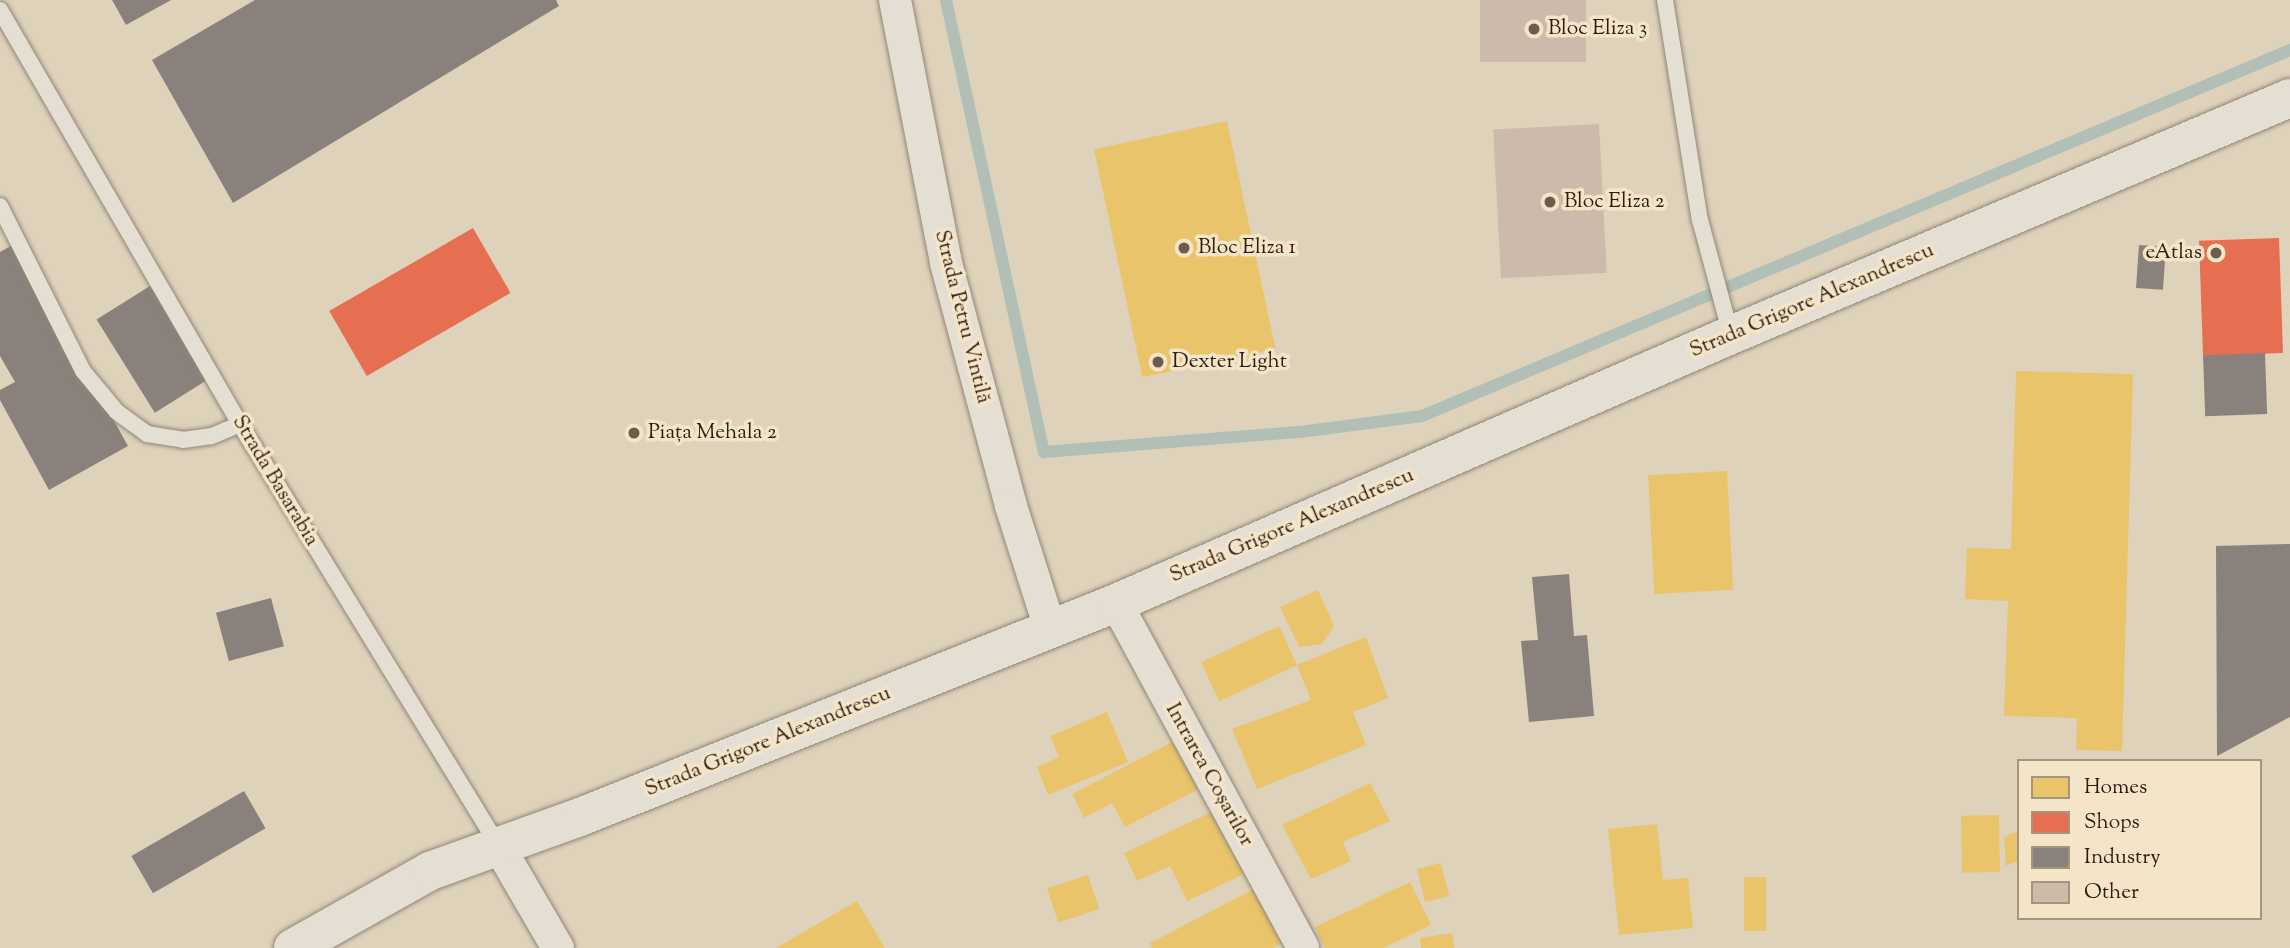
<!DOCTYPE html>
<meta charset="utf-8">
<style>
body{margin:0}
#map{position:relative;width:2290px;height:948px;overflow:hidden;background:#dfd2ba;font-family:"Sorts Mill Goudy",serif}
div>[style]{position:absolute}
.homes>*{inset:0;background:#e9c46a;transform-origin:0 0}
.shops>*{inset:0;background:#e76f51;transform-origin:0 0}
.industry>*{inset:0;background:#8a817c;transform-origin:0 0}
.stream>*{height:12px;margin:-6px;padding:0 6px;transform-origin:6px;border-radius:6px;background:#b2bfb6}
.building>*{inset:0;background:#cba;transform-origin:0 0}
.roads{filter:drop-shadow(0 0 2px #908779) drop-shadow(0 0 2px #908779)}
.lane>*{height:16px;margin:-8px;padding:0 8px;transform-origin:8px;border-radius:8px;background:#e5ded2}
.street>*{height:32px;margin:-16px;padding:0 16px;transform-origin:16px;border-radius:16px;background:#e5ded2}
.secondary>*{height:38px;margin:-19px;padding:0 19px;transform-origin:19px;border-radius:19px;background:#e5ded2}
.dots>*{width:19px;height:19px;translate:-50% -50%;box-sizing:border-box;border:4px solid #f4e5c8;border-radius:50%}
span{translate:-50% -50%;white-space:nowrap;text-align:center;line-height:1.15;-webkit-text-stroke:7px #f4e5c8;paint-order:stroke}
.poi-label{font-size:21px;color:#2c1c11}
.left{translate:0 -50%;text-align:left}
.right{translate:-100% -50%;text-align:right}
.street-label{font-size:21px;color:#2c1c11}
.legend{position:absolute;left:2017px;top:759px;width:245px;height:161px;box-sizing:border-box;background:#f4e5c8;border:2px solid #a4957f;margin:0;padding:9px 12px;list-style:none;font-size:21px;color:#2c1c11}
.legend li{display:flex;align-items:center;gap:14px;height:35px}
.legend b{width:35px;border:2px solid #a4957f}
</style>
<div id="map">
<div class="homes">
<div style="left:1227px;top:121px;width:233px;height:136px;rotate:78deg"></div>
<div style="clip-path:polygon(2016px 371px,2133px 374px,2122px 751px,2076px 750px,2077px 718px,2004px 716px,2008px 601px,1965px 599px,1967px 548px,2011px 549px)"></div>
<div style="left:1727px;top:471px;width:119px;height:79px;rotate:87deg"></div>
<div style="clip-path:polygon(1318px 590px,1334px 626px,1322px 644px,1299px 647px,1280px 607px)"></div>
<div style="left:1279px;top:626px;width:43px;height:86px;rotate:65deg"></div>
<div style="clip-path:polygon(1366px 637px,1388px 698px,1353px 712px,1366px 745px,1257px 789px,1232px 729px,1311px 700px,1297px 665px)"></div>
<div style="clip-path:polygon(1107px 712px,1128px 762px,1048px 795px,1037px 767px,1059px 757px,1050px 736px)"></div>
<div style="clip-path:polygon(1180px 738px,1205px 786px,1125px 827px,1112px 803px,1084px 818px,1072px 794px)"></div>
<div style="clip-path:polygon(1370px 783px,1390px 821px,1343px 842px,1351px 861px,1311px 879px,1282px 825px)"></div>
<div style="clip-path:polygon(1216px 810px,1246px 873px,1187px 901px,1170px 866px,1137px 881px,1124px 853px)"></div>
<div style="left:1999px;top:815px;width:57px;height:38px;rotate:89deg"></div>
<div style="clip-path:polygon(1657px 824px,1663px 880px,1688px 878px,1693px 928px,1619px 935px,1608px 829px)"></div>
<div style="clip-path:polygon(2019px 831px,2019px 860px,2006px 866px,2004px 837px)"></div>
<div style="left:1441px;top:863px;width:34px;height:25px;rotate:76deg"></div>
<div style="left:1088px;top:875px;width:36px;height:43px;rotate:72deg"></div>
<div style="left:1744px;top:877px;width:22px;height:54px"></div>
<div style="clip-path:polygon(1410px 882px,1431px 925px,1383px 948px,1325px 948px,1315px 927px)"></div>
<div style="clip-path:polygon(1254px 889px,1282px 943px,1273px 948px,1152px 948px,1150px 943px)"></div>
<div style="clip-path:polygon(857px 901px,885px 948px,776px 948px)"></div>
<div style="clip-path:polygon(1452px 933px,1454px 948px,1421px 948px,1420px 938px)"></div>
</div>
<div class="shops">
<div style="left:473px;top:228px;width:75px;height:166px;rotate:60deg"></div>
<div style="left:2279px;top:238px;width:115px;height:80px;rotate:88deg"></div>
</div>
<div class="industry">
<div style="clip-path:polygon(112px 0,171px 0,126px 25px)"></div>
<div style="clip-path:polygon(255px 0,556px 0,559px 6px,233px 203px,152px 60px)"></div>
<div style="clip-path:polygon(16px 243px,128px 446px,49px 490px,0 400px,0 390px,15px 382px,0 356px,0 252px)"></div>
<div style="left:2139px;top:245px;width:27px;height:43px;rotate:4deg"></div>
<div style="left:150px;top:286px;width:110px;height:63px;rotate:58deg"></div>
<div style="left:2265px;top:353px;width:61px;height:62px;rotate:88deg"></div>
<div style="clip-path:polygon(2290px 544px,2290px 717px,2217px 756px,2216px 546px)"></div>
<div style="clip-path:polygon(1569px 574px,1574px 636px,1587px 635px,1594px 716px,1529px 722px,1521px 641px,1538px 640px,1532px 577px)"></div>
<div style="left:271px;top:598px;width:50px;height:57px;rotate:75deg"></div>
<div style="left:244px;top:791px;width:43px;height:130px;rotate:60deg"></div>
</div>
<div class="stream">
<div style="left:946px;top:0;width:463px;rotate:77.8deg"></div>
<div style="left:1044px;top:452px;width:257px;rotate:-4.5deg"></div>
<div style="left:1300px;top:432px;width:123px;rotate:-7.5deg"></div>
<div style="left:1422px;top:416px;width:942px;rotate:-22.86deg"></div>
</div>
<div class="building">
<div style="left:1480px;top:0;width:106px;height:62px"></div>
<div style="left:1599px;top:124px;width:149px;height:106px;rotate:87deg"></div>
</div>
<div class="roads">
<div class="lane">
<div style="left:1665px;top:0;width:223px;rotate:81deg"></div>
<div style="left:1700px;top:220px;width:119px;rotate:74.9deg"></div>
<div style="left:0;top:10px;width:479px;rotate:59.9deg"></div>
<div style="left:240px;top:424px;width:494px;rotate:58.5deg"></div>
<div style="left:0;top:206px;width:185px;rotate:63.3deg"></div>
<div style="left:83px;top:371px;width:53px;rotate:50.3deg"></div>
<div style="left:117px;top:412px;width:37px;rotate:36deg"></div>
<div style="left:147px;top:434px;width:36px;rotate:9deg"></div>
<div style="left:183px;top:440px;width:29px;rotate:-8deg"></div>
<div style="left:212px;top:436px;width:30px;rotate:-23deg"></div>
</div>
<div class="street">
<div style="left:895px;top:0;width:268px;rotate:79deg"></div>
<div style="left:946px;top:263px;width:252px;rotate:75deg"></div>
<div style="left:1011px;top:506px;width:128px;rotate:72.3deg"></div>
<div style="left:1116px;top:603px;width:392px;rotate:61.5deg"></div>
<div style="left:498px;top:845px;width:119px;rotate:59.8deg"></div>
</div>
<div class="secondary">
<div style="left:293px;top:948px;width:157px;rotate:-29.3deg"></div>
<div style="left:430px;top:871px;width:159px;rotate:-19.8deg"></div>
<div style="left:580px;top:817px;width:577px;rotate:-21.76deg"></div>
<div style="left:1116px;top:603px;width:671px;rotate:-23.55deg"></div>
<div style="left:1731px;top:335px;width:607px;rotate:-22.98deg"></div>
</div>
</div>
<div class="dots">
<div style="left:1534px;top:29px;background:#6b5c4c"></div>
<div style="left:1550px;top:202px;background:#6b5c4c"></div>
<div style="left:1184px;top:248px;background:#6b5c4c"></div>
<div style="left:2216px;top:253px;background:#6b5c4c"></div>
<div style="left:1158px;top:362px;background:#6b5c4c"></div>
<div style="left:634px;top:433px;background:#6b5c4c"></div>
</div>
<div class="poi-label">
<span class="left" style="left:1548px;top:29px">Bloc Eliza 3</span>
<span class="left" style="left:1564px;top:202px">Bloc Eliza 2</span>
<span class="left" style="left:1198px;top:248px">Bloc Eliza 1</span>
<span class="right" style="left:2202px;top:253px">eAtlas</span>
<span class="left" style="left:1172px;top:362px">Dexter Light</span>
<span class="left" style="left:648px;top:433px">Piața Mehala 2</span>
</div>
<div class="street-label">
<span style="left:1812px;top:301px;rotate:-23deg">Strada Grigore Alexandrescu</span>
<span style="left:962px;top:317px;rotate:76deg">Strada Petru Vintilă</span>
<span style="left:275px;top:481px;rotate:59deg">Strada Basarabia</span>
<span style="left:1292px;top:526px;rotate:-23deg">Strada Grigore Alexandrescu</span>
<span style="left:768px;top:742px;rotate:-22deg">Strada Grigore Alexandrescu</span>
<span style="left:1209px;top:775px;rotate:61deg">Intrarea Coșarilor</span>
</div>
<ul class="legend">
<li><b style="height:19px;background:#e9c46a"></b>Homes</li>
<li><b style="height:19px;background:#e76f51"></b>Shops</li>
<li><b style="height:19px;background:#8a817c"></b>Industry</li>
<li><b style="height:19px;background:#cba"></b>Other</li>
</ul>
</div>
